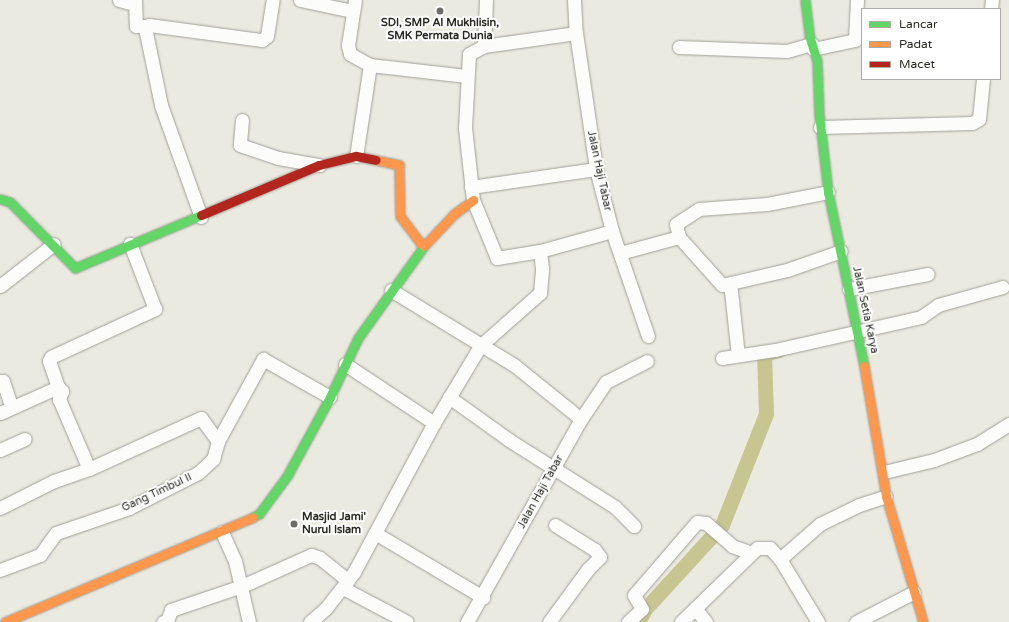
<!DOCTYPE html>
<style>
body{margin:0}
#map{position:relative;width:1009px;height:622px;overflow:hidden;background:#eaeae1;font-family:"Varela Round",sans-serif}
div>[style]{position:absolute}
.canal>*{height:15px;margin:-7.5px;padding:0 7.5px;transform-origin:7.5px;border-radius:7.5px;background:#c7c691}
.roads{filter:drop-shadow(0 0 1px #a0a099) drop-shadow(0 0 1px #a0a099)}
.street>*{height:13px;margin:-6.5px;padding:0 6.5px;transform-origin:6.5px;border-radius:6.5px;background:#fcfcfa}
.fast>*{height:9px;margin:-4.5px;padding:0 4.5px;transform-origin:4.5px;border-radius:4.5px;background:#63d668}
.slow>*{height:9px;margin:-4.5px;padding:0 4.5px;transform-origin:4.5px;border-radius:4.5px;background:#ff974d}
.jam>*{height:9px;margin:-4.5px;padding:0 4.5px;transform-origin:4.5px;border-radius:4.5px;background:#b3261e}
.dots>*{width:11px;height:11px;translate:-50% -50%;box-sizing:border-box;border:2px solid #fff;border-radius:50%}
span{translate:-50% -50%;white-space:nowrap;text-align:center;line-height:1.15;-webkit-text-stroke:4px #fff;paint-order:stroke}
.poi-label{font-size:11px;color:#2a2a23;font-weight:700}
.left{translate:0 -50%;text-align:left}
.street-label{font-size:11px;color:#2a2a23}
.legend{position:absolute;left:861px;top:8px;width:140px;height:72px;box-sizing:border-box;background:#fff;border:1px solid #aaaaa7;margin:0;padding:5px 7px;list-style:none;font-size:12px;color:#2a2a23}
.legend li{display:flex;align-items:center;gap:8px;height:20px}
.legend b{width:20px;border:1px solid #aaaaa7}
</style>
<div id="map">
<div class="canal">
<div style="left:638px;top:622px;width:15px;rotate:-62deg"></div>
<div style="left:645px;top:609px;width:114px;rotate:-47.5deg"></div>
<div style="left:722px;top:525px;width:119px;rotate:-68.4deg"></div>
<div style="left:766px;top:414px;width:60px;rotate:-91.9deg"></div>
<div style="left:764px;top:354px;width:16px;rotate:-15deg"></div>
</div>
<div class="roads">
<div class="street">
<div style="left:119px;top:0;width:16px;rotate:15deg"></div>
<div style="left:135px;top:0;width:26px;rotate:88deg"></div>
<div style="left:136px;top:26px;width:11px"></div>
<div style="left:300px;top:0;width:53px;rotate:11.9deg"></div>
<div style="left:355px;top:0;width:46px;rotate:98.8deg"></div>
<div style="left:348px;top:45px;width:9px;rotate:77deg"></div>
<div style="left:350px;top:54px;width:23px;rotate:29deg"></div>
<div style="left:370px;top:65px;width:92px;rotate:98.7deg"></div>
<div style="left:574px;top:0;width:33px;rotate:87deg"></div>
<div style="left:576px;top:33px;width:137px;rotate:81.6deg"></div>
<div style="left:596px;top:169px;width:64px;rotate:75.5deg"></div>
<div style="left:612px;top:231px;width:111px;rotate:71.1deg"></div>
<div style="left:991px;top:9px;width:9px;rotate:-84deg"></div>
<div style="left:484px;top:46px;width:46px;rotate:-87.5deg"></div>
<div style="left:679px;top:47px;width:108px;rotate:2.1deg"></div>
<div style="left:787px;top:51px;width:26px;rotate:-16deg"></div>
<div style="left:813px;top:49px;width:43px;rotate:-12.1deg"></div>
<div style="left:855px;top:40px;width:40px;rotate:-87.1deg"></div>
<div style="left:370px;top:65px;width:97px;rotate:6.5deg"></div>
<div style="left:242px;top:120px;width:25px;rotate:95deg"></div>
<div style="left:240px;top:145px;width:40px;rotate:18.9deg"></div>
<div style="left:278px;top:158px;width:42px;rotate:9.7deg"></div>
<div style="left:820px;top:127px;width:152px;rotate:-1.5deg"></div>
<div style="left:972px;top:123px;width:8px;rotate:-30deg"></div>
<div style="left:979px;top:119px;width:40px;rotate:-84.3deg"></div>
<div style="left:471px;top:187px;width:126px;rotate:-8.2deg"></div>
<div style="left:201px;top:217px;width:119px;rotate:-109.7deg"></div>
<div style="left:161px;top:105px;width:79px;rotate:-101.7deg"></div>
<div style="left:145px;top:28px;width:5px;rotate:-37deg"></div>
<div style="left:149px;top:25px;width:114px;rotate:7.6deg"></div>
<div style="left:262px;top:40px;width:6px;rotate:-39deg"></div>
<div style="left:267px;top:36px;width:36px;rotate:-81deg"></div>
<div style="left:679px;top:237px;width:13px;rotate:-103deg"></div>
<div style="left:676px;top:224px;width:27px;rotate:-33deg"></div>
<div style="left:699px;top:209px;width:68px;rotate:-4.2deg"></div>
<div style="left:767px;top:204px;width:62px;rotate:-11.1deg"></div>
<div style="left:540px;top:251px;width:44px;rotate:170.8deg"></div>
<div style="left:497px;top:258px;width:63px;rotate:-112.5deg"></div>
<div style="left:473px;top:200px;width:72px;rotate:-96.3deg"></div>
<div style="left:465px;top:128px;width:74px;rotate:-86.9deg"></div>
<div style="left:469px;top:54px;width:17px;rotate:-28deg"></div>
<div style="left:484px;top:46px;width:93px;rotate:-8deg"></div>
<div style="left:620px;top:253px;width:61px;rotate:-15.2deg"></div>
<div style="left:679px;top:237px;width:64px;rotate:48.1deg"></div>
<div style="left:722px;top:285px;width:67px;rotate:-13deg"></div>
<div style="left:787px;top:270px;width:57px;rotate:-19.4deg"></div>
<div style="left:728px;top:284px;width:8px;rotate:67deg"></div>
<div style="left:731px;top:291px;width:64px;rotate:83.8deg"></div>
<div style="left:0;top:286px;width:68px;rotate:-37.9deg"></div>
<div style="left:849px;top:289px;width:80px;rotate:-10.8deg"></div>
<div style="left:391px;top:290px;width:144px;rotate:31.4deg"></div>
<div style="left:514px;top:365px;width:86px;rotate:38.9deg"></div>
<div style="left:722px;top:358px;width:54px;rotate:-8.6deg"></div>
<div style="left:775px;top:350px;width:150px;rotate:-12.7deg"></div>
<div style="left:921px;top:317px;width:21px;rotate:-35deg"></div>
<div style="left:938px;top:305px;width:67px;rotate:-15.5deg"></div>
<div style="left:345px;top:364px;width:107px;rotate:33.5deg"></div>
<div style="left:0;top:381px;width:3px"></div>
<div style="left:3px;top:381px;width:28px;rotate:72deg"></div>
<div style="left:58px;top:387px;width:6px;rotate:45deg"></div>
<div style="left:62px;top:391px;width:9px;rotate:111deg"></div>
<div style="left:59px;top:399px;width:76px;rotate:66.8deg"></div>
<div style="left:449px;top:397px;width:74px;rotate:35.6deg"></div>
<div style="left:509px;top:440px;width:125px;rotate:32.3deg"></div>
<div style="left:615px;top:507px;width:27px;rotate:45deg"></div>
<div style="left:0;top:413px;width:64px;rotate:-24.1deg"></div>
<div style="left:58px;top:387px;width:28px;rotate:-109deg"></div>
<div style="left:49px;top:361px;width:4px;rotate:-63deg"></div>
<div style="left:51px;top:357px;width:115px;rotate:-24.8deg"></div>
<div style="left:155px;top:309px;width:70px;rotate:-111deg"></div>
<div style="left:0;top:450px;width:27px;rotate:-24deg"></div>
<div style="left:884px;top:472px;width:51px;rotate:-13.5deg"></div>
<div style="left:934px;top:460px;width:46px;rotate:-20.4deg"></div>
<div style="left:977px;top:444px;width:38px;rotate:-32deg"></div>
<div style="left:0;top:508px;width:60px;rotate:-26.6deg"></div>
<div style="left:54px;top:481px;width:37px;rotate:-19deg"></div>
<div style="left:89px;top:469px;width:123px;rotate:-24.5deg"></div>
<div style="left:201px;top:418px;width:29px;rotate:54deg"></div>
<div style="left:222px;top:532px;width:32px;rotate:66deg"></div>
<div style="left:235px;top:561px;width:63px;rotate:77.1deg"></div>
<div style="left:375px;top:533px;width:126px;rotate:30.7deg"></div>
<div style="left:780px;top:559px;width:74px;rotate:58.9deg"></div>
<div style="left:0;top:570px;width:43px;rotate:-20.6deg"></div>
<div style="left:40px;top:555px;width:27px;rotate:-54deg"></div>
<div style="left:56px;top:533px;width:77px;rotate:-18.9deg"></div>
<div style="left:129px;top:508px;width:77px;rotate:-26.9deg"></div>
<div style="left:198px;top:473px;width:21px;rotate:-43deg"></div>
<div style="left:213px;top:459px;width:19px;rotate:-74deg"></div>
<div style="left:218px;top:441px;width:94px;rotate:-61.2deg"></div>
<div style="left:263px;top:359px;width:77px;rotate:29.6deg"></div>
<div style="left:343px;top:588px;width:72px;rotate:28deg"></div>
<div style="left:695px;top:608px;width:18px;rotate:52deg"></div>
<div style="left:163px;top:622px;width:4px;rotate:-14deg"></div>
<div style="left:167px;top:621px;width:12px;rotate:-70deg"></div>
<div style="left:171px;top:610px;width:75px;rotate:-18.7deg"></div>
<div style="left:242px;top:586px;width:76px;rotate:-24.2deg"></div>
<div style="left:311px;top:555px;width:9px;rotate:18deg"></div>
<div style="left:320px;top:558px;width:36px;rotate:39deg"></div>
<div style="left:310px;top:622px;width:21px;rotate:-41deg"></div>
<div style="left:326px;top:608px;width:46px;rotate:-52.1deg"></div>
<div style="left:354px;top:572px;width:169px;rotate:-61.8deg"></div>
<div style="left:434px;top:423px;width:90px;rotate:-59.1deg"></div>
<div style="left:480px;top:346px;width:80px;rotate:-41.5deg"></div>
<div style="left:540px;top:293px;width:25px;rotate:-85deg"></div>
<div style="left:542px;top:268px;width:17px;rotate:-97deg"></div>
<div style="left:540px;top:251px;width:75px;rotate:-15.5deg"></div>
<div style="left:467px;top:622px;width:233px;rotate:-60.7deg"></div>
<div style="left:581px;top:419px;width:45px;rotate:-56deg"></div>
<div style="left:606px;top:382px;width:46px;rotate:-27.1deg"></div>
<div style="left:549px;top:622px;width:66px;rotate:-53.7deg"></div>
<div style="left:588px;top:569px;width:17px;rotate:-45deg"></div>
<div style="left:600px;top:557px;width:9px;rotate:-126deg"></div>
<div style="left:595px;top:550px;width:47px;rotate:-148deg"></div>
<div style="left:628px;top:622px;width:19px;rotate:-43deg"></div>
<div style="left:642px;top:609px;width:16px;rotate:-120deg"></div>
<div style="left:634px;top:595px;width:96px;rotate:-49.2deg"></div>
<div style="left:697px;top:522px;width:9px;rotate:6deg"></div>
<div style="left:706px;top:523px;width:35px;rotate:41deg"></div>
<div style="left:732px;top:546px;width:21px;rotate:19deg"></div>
<div style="left:681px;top:622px;width:106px;rotate:-44.2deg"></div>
<div style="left:757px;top:548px;width:13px"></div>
<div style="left:770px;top:548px;width:15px;rotate:48deg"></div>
<div style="left:780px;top:559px;width:53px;rotate:-41.2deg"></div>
<div style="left:820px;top:524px;width:43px;rotate:-26deg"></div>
<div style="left:859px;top:505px;width:28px;rotate:-18deg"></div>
<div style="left:856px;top:622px;width:65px;rotate:-27.3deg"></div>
</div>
<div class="fast">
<div style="left:805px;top:0;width:35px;rotate:83deg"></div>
<div style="left:809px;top:35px;width:28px;rotate:73deg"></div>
<div style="left:817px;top:62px;width:52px;rotate:87.8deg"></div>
<div style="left:819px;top:114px;width:79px;rotate:83.4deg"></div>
<div style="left:828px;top:192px;width:178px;rotate:78.3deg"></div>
<div style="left:0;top:199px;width:10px;rotate:17deg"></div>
<div style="left:10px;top:202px;width:93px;rotate:45.4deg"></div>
<div style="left:75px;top:268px;width:137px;rotate:-22.8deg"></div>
<div style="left:253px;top:517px;width:7px;rotate:-27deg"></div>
<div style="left:259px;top:514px;width:47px;rotate:-53.6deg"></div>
<div style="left:287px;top:476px;width:90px;rotate:-61.4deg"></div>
<div style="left:330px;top:397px;width:65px;rotate:-64.6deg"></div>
<div style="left:358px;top:338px;width:113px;rotate:-54.3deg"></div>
</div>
<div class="slow">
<div style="left:376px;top:160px;width:24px;rotate:12deg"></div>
<div style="left:399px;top:165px;width:51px;rotate:88.9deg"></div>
<div style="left:400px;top:216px;width:34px;rotate:53deg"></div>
<div style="left:420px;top:243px;width:5px;rotate:11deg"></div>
<div style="left:424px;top:246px;width:44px;rotate:-46.8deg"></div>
<div style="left:454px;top:214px;width:24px;rotate:-36deg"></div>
<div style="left:864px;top:366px;width:132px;rotate:80.4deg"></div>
<div style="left:886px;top:496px;width:131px;rotate:73.6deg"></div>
<div style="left:5px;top:622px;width:269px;rotate:-22.9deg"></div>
</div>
<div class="jam">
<div style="left:201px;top:215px;width:128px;rotate:-23deg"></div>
<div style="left:319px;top:165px;width:38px;rotate:-14deg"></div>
<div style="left:356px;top:156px;width:20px;rotate:11deg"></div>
</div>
</div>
<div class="dots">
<div style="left:440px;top:11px;background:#6d6d66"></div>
<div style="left:294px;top:524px;background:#6d6d66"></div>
</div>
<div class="poi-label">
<span style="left:440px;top:30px">SDI, SMP Al Mukhlisin,<br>SMK Permata Dunia</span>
<span class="left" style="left:302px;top:524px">Masjid Jami'<br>Nurul Islam</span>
</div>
<div class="street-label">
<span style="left:599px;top:171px;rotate:78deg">Jalan Haji Tabar</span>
<span style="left:865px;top:310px;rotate:78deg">Jalan Setia Karya</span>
<span style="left:541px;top:492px;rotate:-61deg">Jalan Haji Tabar</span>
<span style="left:157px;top:493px;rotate:-25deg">Gang Timbul II</span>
</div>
<ul class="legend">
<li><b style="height:5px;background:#63d668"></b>Lancar</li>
<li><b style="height:5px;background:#ff974d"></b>Padat</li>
<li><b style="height:5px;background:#b3261e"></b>Macet</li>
</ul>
</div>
